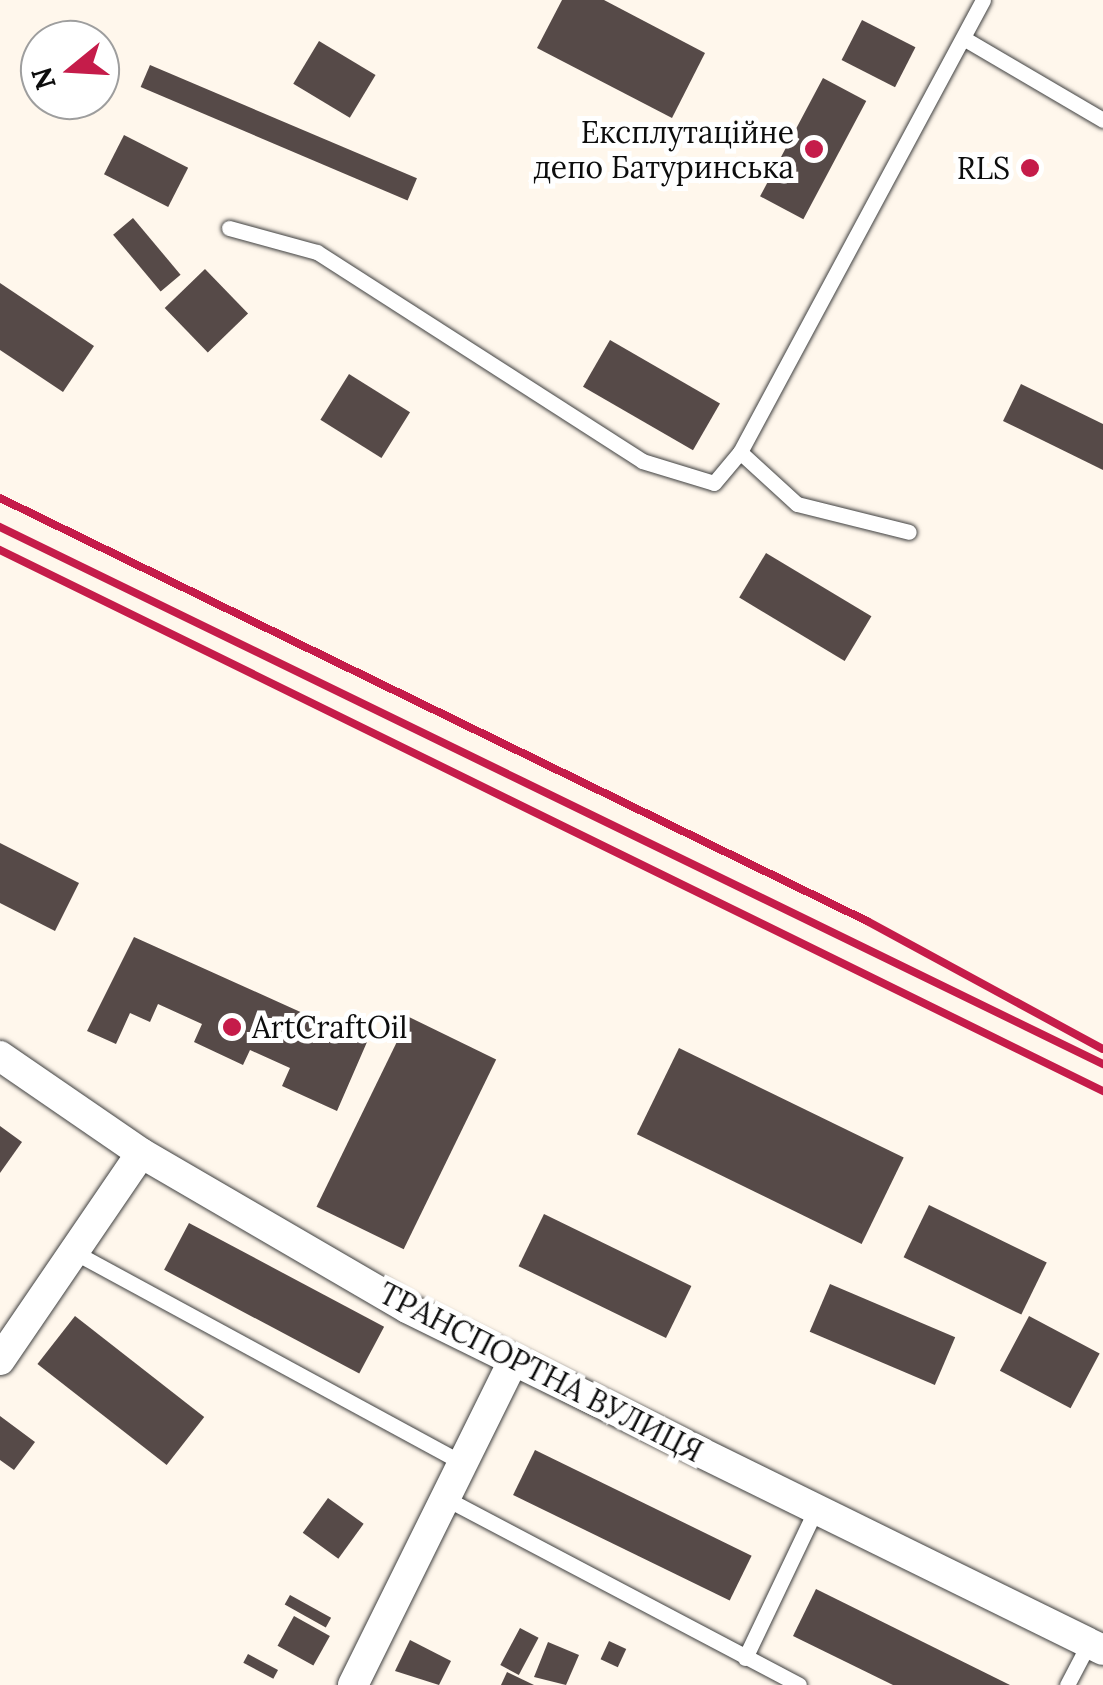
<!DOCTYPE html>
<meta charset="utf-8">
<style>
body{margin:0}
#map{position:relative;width:1103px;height:1685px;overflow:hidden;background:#fff7ec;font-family:Lora,serif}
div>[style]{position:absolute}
.building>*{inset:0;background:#564a48;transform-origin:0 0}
.roads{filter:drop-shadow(0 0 2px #404040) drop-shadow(0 0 2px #404040)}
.service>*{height:15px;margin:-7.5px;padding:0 7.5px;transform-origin:7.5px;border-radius:7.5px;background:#fff}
.minor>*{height:30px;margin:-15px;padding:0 15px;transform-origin:15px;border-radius:15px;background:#fff}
.rail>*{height:8px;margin:-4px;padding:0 4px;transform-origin:4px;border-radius:4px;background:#c51c4a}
.dots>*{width:28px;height:28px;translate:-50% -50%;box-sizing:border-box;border:5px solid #fff;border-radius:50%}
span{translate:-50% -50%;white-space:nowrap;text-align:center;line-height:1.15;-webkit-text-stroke:10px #fff;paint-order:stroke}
.poi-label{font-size:30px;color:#0d0d0d}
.right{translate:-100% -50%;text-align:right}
.left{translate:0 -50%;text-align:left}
.street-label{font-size:30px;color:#0d0d0d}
.north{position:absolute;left:20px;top:20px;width:100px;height:100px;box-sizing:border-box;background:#fff;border:2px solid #9e9e9e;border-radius:50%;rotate:252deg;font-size:28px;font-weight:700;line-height:40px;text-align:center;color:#0d0d0d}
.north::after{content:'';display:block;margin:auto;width:35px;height:45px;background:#c51c4a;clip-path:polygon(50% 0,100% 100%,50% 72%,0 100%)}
</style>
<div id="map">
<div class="building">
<div style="clip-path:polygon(562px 0,604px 0,705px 53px,672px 118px,537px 48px)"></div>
<div style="left:862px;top:20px;width:60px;height:45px;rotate:27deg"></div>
<div style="left:319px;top:41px;width:66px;height:50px;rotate:31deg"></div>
<div style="left:150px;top:65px;width:290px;height:24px;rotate:23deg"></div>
<div style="left:823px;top:78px;width:49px;height:134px;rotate:28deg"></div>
<div style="left:124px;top:135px;width:72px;height:44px;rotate:27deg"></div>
<div style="left:133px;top:218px;width:74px;height:26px;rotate:50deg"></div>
<div style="left:205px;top:269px;width:62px;height:56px;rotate:46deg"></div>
<div style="clip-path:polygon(0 283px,94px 346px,63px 392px,0 350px)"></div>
<div style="left:610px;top:340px;width:127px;height:54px;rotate:30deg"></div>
<div style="left:349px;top:374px;width:72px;height:54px;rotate:32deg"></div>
<div style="clip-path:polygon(1021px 384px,1103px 424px,1103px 470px,1003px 421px)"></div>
<div style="left:766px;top:553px;width:123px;height:52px;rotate:31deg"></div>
<div style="clip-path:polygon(0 843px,79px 883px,55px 931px,0 903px)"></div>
<div style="clip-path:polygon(134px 937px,367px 1042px,337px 1111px,282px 1086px,290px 1068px,250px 1050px,243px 1065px,194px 1042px,202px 1024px,158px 1004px,150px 1022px,130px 1013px,116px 1044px,87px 1031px)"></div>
<div style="left:409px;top:1017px;width:97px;height:211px;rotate:26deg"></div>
<div style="left:679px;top:1048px;width:250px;height:96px;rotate:26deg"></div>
<div style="clip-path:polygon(0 1126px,22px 1142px,0 1173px)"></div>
<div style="left:929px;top:1205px;width:131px;height:58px;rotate:26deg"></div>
<div style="left:544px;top:1214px;width:164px;height:58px;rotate:26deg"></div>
<div style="left:189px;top:1223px;width:221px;height:53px;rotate:28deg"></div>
<div style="left:830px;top:1284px;width:136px;height:52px;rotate:23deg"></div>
<div style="left:75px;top:1316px;width:164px;height:61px;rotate:38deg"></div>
<div style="left:1029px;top:1316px;width:80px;height:62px;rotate:28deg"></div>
<div style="clip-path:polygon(0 1416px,35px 1442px,14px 1470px,0 1460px)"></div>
<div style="left:535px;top:1450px;width:241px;height:50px;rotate:26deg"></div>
<div style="left:328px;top:1498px;width:44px;height:43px;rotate:36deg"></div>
<div style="clip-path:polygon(816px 1589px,1010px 1685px,893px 1685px,793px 1636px)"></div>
<div style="left:290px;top:1595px;width:47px;height:11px;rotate:29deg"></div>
<div style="left:294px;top:1616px;width:41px;height:34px;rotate:29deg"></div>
<div style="left:520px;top:1628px;width:21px;height:42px;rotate:28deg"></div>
<div style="clip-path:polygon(410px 1640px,451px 1661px,439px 1685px,395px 1671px)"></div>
<div style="left:609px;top:1641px;width:19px;height:20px;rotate:25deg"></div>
<div style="clip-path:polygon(548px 1642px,579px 1655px,566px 1685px,534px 1677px)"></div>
<div style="left:248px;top:1654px;width:34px;height:10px;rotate:28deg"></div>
<div style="clip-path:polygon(507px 1672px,534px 1685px,501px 1685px)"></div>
</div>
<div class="roads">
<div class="service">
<div style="left:965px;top:39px;width:160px;rotate:30.4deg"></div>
<div style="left:229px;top:228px;width:91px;rotate:15.3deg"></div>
<div style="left:317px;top:252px;width:386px;rotate:32.7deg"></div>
<div style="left:642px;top:461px;width:75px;rotate:17deg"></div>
<div style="left:714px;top:483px;width:40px;rotate:-50deg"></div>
<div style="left:740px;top:452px;width:513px;rotate:-61.74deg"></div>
<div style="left:740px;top:452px;width:77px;rotate:42.4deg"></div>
<div style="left:797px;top:504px;width:115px;rotate:14deg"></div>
<div style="left:74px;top:1252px;width:442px;rotate:28.5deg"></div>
<div style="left:445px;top:1498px;width:400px;rotate:27.8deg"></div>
<div style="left:745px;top:1658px;width:165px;rotate:-64.5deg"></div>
<div style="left:1067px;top:1685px;width:47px;rotate:-62.4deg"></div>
</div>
<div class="minor">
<div style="left:0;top:1056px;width:171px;rotate:34.5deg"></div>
<div style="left:141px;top:1153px;width:308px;rotate:30.2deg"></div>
<div style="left:407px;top:1308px;width:775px;rotate:26.17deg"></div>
<div style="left:0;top:1360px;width:250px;rotate:-55.7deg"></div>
<div style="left:353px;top:1685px;width:361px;rotate:-63.7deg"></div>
</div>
</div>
<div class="rail">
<div style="left:0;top:498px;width:965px;rotate:26.01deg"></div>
<div style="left:867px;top:921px;width:268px;rotate:28.5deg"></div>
<div style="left:0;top:527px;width:1227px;rotate:25.96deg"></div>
<div style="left:0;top:550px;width:1229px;rotate:26.13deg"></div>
</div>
<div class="dots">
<div style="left:814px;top:149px;background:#c51c4a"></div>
<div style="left:1030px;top:168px;background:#c51c4a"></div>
<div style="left:232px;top:1027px;background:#c51c4a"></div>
</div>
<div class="poi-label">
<span class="right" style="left:794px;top:149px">Експлутаційне<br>депо Батуринська</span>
<span class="right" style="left:1010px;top:168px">RLS</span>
<span class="left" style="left:252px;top:1027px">ArtCraftOil</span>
</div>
<div class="street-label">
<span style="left:541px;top:1372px;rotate:27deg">ТРАНСПОРТНА ВУЛИЦЯ</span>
</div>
<div class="north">N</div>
</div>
